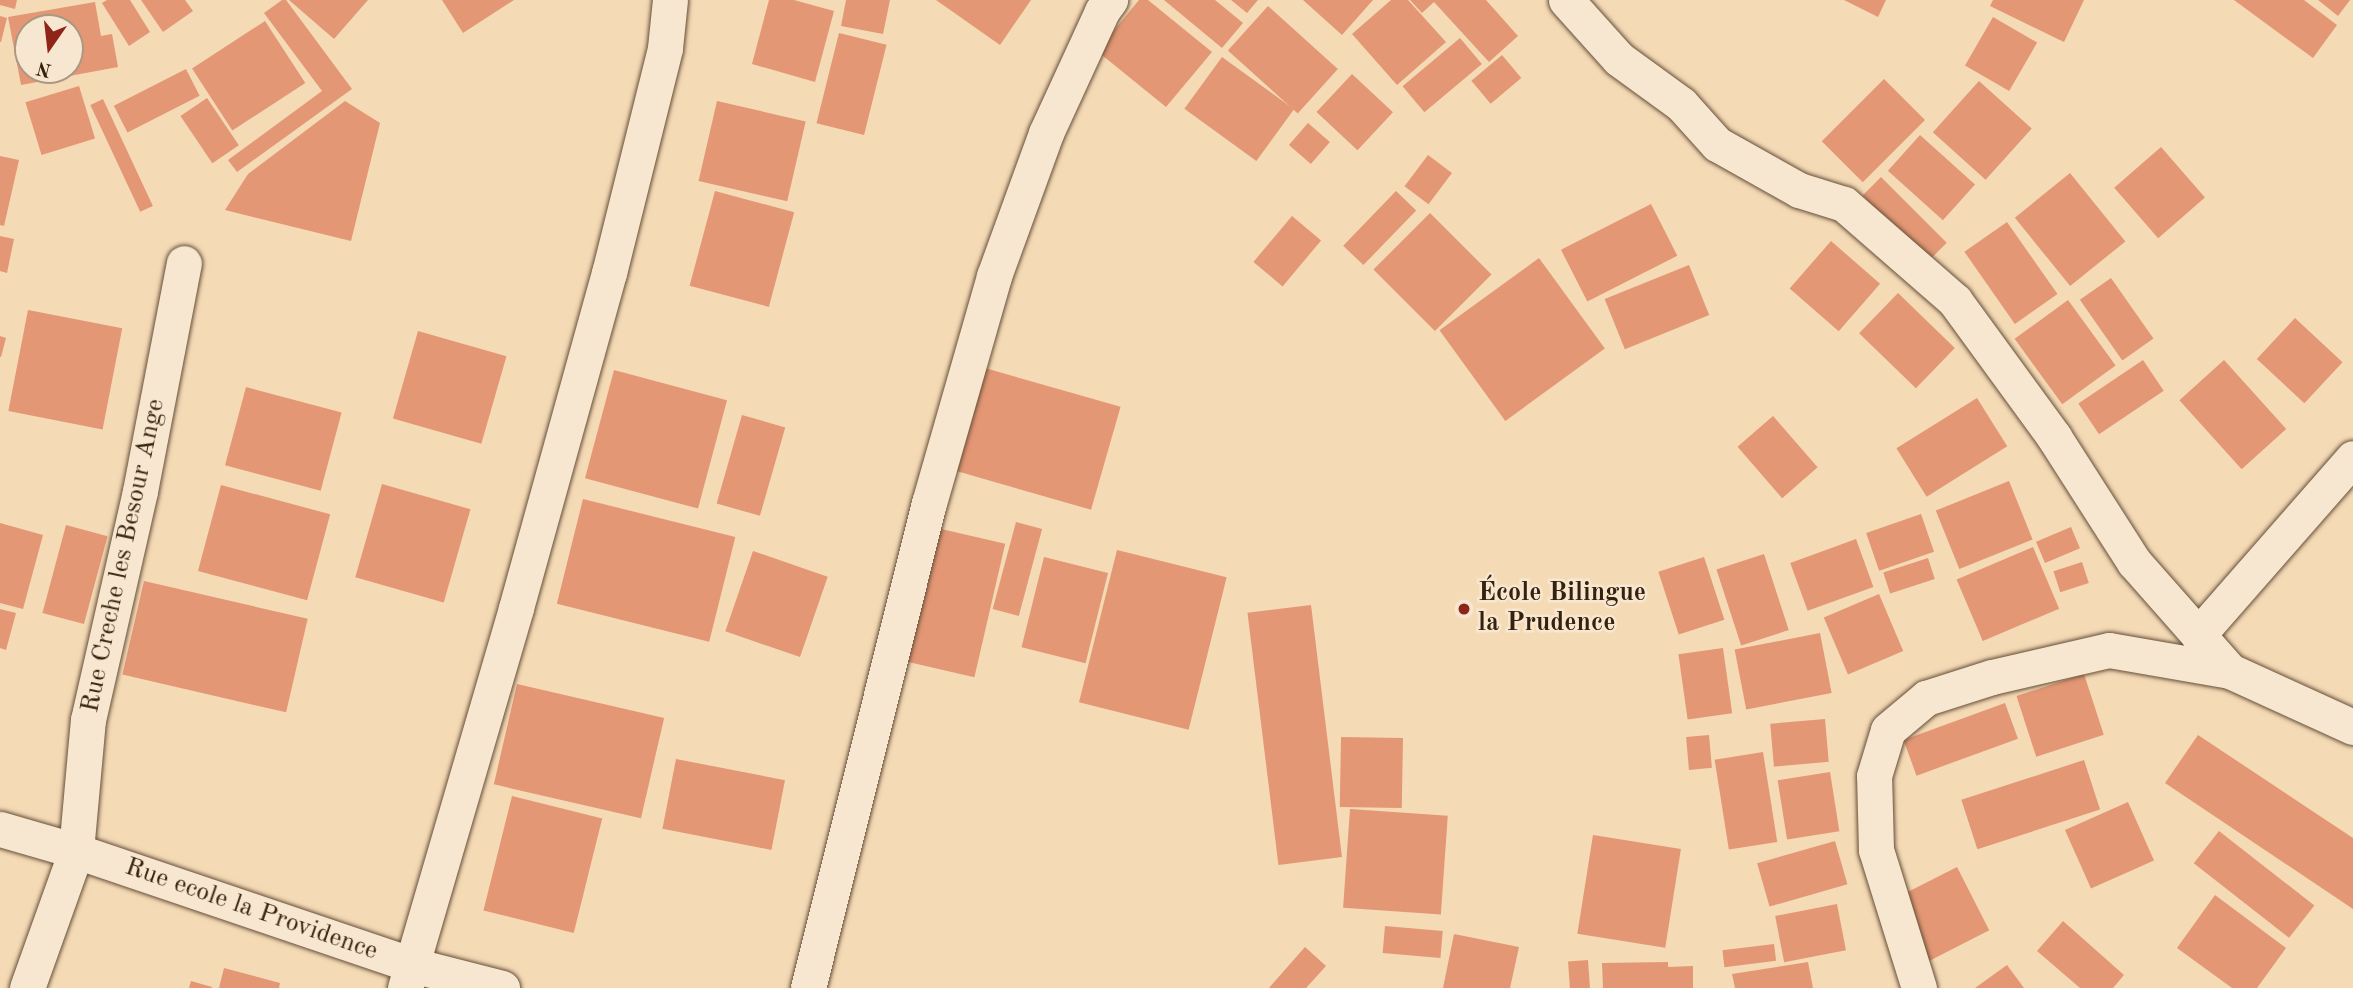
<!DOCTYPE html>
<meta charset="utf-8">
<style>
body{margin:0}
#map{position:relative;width:2353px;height:988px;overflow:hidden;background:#f5dab6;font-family:"Old Standard TT",serif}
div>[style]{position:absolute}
.building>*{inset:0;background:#e39775;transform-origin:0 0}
.roads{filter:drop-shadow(0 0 2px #654f38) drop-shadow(0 0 2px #654f38)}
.street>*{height:35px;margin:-17.5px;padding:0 17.5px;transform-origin:17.5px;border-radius:17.5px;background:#f8e7d0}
.dots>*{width:19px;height:19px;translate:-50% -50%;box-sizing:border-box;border:4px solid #f8e7d0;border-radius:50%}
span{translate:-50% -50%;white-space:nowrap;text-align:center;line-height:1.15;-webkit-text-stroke:5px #f8e7d0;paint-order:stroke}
.street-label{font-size:26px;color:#35210e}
.poi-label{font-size:26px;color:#35210e;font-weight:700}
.left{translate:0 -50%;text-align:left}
.north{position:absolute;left:14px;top:14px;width:70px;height:70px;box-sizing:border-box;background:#f8e7d0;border:2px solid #aa9882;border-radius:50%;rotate:194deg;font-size:19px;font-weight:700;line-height:28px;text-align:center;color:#35210e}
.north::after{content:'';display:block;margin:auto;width:24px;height:32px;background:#8f2418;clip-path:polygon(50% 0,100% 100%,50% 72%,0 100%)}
</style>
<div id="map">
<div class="building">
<div style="clip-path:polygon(0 0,17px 0,15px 9px,0 5px)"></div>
<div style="clip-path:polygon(107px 0,130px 0,150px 32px,129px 46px,102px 3px)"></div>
<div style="clip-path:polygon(141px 0,185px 0,193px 11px,163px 32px)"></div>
<div style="clip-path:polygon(282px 0,286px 0,352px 89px,237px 172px,228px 160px,322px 91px,264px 13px)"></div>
<div style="clip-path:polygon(289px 0,368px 0,334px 39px)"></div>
<div style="clip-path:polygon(442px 0,514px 0,463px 33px)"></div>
<div style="clip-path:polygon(769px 0,794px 0,834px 11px,815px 82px,752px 64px)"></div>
<div style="clip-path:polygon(846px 0,890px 0,883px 34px,841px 26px)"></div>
<div style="clip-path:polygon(936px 0,1031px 0,1000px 45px)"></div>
<div style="clip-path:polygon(1139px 0,1148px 0,1212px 52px,1166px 107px,1097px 51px)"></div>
<div style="clip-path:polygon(1164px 0,1215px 0,1243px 23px,1222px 48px)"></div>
<div style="clip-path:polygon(1231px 0,1258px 0,1247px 13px)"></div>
<div style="clip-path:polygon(1303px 0,1373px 0,1342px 35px)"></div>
<div style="clip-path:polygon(1391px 0,1408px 0,1446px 42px,1397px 85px,1352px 34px)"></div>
<div style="clip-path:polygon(1410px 0,1486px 0,1518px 36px,1489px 62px,1434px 2px,1422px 13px)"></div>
<div style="clip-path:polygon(1844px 0,1886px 0,1878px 17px)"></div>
<div style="clip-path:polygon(1993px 0,2084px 0,2064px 42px,1990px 6px)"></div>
<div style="clip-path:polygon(2234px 0,2304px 0,2337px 25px,2313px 58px)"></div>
<div style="clip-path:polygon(2318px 0,2350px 0,2338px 16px)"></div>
<div style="clip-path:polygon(evenodd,95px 2px,101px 36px,112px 34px,118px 67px,21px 85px,8px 17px,95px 2px,28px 28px,70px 28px,70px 70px,28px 70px,28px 28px)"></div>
<div style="left:1268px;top:6px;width:94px;height:60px;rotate:42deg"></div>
<div style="clip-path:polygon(0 16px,7px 18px,1px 42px,0 42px)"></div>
<div style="left:1993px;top:17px;width:51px;height:56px;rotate:30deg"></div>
<div style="left:265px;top:21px;width:74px;height:87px;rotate:57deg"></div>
<div style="left:839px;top:33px;width:49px;height:93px;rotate:14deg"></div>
<div style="left:1460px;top:38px;width:34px;height:75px;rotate:50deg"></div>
<div style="left:1502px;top:55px;width:30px;height:40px;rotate:50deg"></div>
<div style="left:1222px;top:57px;width:89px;height:64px;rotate:36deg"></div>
<div style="left:186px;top:69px;width:30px;height:81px;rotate:63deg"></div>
<div style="left:1352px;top:74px;width:56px;height:52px;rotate:43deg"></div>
<div style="left:1884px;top:79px;width:58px;height:88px;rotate:45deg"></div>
<div style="left:1979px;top:81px;width:71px;height:69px;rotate:42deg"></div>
<div style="left:79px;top:86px;width:55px;height:56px;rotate:73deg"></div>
<div style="left:207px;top:98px;width:57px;height:32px;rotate:56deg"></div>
<div style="left:103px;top:99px;width:118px;height:14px;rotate:65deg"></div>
<div style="clip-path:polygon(345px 101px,380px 123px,351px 241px,225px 210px,248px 174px)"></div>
<div style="left:717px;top:101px;width:91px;height:82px;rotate:13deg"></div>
<div style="left:1308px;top:123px;width:29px;height:29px;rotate:41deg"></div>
<div style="left:1920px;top:135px;width:74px;height:48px;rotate:42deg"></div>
<div style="left:2161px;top:147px;width:67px;height:62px;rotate:49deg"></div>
<div style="left:1428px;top:155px;width:30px;height:39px;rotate:37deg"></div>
<div style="clip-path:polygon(0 156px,19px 160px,4px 226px,0 225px)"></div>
<div style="left:2070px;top:173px;width:88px;height:71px;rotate:51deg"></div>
<div style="left:1881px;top:177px;width:93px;height:26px;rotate:45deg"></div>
<div style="left:715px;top:191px;width:82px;height:98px;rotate:15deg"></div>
<div style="left:1396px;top:191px;width:28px;height:76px;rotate:44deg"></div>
<div style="left:1651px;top:204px;width:58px;height:101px;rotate:63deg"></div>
<div style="left:1430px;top:213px;width:87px;height:80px;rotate:45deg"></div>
<div style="left:1292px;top:216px;width:38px;height:60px;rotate:40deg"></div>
<div style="left:2007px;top:222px;width:88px;height:52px;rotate:55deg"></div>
<div style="clip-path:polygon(0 236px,14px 239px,7px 273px,0 271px)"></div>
<div style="left:1831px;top:241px;width:65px;height:63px;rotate:41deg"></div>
<div style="left:1539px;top:258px;width:112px;height:123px;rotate:54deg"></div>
<div style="left:1689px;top:265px;width:54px;height:91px;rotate:68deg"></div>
<div style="left:2111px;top:278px;width:74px;height:38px;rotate:55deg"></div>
<div style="left:1898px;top:293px;width:79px;height:56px;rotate:44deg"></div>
<div style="left:2068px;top:300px;width:81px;height:66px;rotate:54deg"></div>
<div style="left:28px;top:310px;width:96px;height:103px;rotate:11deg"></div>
<div style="left:2295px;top:318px;width:65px;height:56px;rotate:43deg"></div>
<div style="left:418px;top:331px;width:92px;height:91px;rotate:16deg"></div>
<div style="clip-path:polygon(0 336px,6px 338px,1px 357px,0 357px)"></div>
<div style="left:2143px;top:360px;width:37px;height:78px;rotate:56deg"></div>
<div style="left:2224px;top:360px;width:93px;height:60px;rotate:48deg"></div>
<div style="left:985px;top:368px;width:141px;height:107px;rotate:16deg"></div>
<div style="left:614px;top:370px;width:117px;height:112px;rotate:15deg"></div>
<div style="left:246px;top:387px;width:99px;height:81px;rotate:15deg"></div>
<div style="left:1977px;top:398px;width:57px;height:95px;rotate:58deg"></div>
<div style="left:742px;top:415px;width:45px;height:92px;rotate:16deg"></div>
<div style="left:1773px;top:416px;width:68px;height:47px;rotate:49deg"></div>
<div style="left:2009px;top:481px;width:63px;height:79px;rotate:68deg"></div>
<div style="left:382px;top:484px;width:92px;height:97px;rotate:16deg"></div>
<div style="left:221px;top:485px;width:113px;height:89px;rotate:15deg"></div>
<div style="left:583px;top:499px;width:157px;height:108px;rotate:14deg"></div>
<div style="left:1921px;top:514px;width:40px;height:58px;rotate:71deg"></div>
<div style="left:1016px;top:522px;width:27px;height:90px;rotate:15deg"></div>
<div style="clip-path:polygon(0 523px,43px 535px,23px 609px,0 603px)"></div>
<div style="left:66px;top:525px;width:43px;height:91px;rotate:15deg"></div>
<div style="left:2071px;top:527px;width:23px;height:38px;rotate:67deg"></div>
<div style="left:937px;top:528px;width:70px;height:137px;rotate:13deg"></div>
<div style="left:1856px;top:539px;width:51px;height:70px;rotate:70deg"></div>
<div style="left:2033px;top:547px;width:67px;height:83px;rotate:67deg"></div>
<div style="left:1117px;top:550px;width:113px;height:157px;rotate:14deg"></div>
<div style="left:753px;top:551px;width:79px;height:85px;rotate:19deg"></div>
<div style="left:1764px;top:554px;width:80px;height:50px;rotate:72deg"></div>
<div style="left:1044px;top:557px;width:66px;height:93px;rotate:14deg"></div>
<div style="left:1704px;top:557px;width:66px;height:48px;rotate:72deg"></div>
<div style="left:1928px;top:558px;width:22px;height:47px;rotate:72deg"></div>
<div style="left:2082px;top:562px;width:22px;height:30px;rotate:72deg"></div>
<div style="left:144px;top:581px;width:168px;height:96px;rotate:13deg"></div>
<div style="left:1879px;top:594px;width:62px;height:60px;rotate:67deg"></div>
<div style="left:1311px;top:605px;width:254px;height:64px;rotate:83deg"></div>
<div style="clip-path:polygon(0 609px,16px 613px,6px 650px,0 648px)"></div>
<div style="left:1820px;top:633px;width:61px;height:87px;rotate:79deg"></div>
<div style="left:1723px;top:648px;width:66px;height:45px;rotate:82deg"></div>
<div style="left:2084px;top:674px;width:64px;height:71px;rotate:72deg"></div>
<div style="left:517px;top:684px;width:151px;height:103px;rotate:13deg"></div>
<div style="left:2005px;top:703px;width:38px;height:108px;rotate:70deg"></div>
<div style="left:1825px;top:719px;width:43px;height:55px;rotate:85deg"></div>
<div style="left:1709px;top:735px;width:33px;height:23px;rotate:85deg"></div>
<div style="clip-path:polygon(2198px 735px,2353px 838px,2353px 909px,2165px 783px)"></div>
<div style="left:1341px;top:737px;width:62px;height:70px;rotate:1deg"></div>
<div style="left:1763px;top:752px;width:91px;height:49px;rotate:81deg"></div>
<div style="left:676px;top:759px;width:111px;height:71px;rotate:11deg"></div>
<div style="left:2084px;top:760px;width:52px;height:129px;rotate:72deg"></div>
<div style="left:1830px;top:772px;width:60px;height:53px;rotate:81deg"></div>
<div style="left:512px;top:796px;width:93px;height:118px;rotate:14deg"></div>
<div style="left:2128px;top:802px;width:64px;height:69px;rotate:66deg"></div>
<div style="left:1350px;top:809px;width:98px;height:99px;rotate:4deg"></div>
<div style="left:2219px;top:831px;width:121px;height:41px;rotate:38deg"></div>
<div style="left:1593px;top:835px;width:89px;height:100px;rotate:9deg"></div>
<div style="left:1835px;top:841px;width:45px;height:81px;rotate:74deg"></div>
<div style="left:1957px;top:867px;width:71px;height:68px;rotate:63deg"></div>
<div style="clip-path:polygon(2215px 895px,2286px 948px,2257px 988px,2232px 988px,2177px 948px)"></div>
<div style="left:1837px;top:904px;width:47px;height:63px;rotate:79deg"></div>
<div style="clip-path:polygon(2063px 921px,2124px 975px,2113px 988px,2080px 988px,2037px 951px)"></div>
<div style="left:1385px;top:926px;width:58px;height:27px;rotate:5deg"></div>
<div style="clip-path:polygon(1454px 934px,1519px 947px,1510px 988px,1443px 988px)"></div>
<div style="left:1774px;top:944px;width:17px;height:52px;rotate:83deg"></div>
<div style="clip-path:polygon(1305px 947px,1326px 966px,1306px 988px,1269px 988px)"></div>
<div style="left:1588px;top:960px;width:28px;height:20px;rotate:86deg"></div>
<div style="clip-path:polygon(1668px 962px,1668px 967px,1693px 966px,1693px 988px,1603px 988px,1602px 963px)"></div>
<div style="clip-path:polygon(1808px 962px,1813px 988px,1735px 988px,1732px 974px)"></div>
<div style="clip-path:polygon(2007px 965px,2024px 988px,1975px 988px)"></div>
<div style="clip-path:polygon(224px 968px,280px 983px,279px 988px,219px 988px)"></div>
<div style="clip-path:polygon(191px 981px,212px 987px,212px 988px,189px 988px)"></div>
</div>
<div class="roads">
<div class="street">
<div style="left:1566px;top:0;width:79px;rotate:48.1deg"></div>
<div style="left:1619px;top:59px;width:77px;rotate:36deg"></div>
<div style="left:1681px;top:104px;width:54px;rotate:48deg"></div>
<div style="left:1717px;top:144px;width:94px;rotate:29.3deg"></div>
<div style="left:1799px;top:190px;width:47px;rotate:17.3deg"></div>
<div style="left:1844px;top:204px;width:147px;rotate:41.1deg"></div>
<div style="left:1955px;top:301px;width:168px;rotate:53.9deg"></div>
<div style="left:2054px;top:437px;width:148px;rotate:57.4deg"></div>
<div style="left:2134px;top:562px;width:145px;rotate:48.6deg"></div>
<div style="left:2198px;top:635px;width:235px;rotate:-48.8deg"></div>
<div style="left:0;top:829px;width:79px;rotate:16.1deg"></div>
<div style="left:76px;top:851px;width:355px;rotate:18.7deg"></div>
<div style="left:412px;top:965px;width:93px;rotate:14.3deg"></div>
<div style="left:27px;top:988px;width:145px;rotate:-70.3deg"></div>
<div style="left:76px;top:851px;width:132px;rotate:-84.8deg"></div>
<div style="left:88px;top:720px;width:235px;rotate:-77.2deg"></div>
<div style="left:140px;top:491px;width:232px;rotate:-79.1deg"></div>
<div style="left:405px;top:988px;width:396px;rotate:-73.7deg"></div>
<div style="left:516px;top:608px;width:348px;rotate:-74.5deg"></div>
<div style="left:609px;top:273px;width:232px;rotate:-76deg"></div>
<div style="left:665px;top:48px;width:48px;rotate:-84.1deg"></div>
<div style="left:808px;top:988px;width:500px;rotate:-76deg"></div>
<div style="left:929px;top:503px;width:236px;rotate:-74deg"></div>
<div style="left:994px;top:276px;width:152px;rotate:-70deg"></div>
<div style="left:1046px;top:133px;width:134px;rotate:-65.3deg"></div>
<div style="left:1102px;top:11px;width:14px;rotate:-54deg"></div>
<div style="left:1919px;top:988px;width:145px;rotate:-107.3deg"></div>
<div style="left:1876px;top:850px;width:74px;rotate:-91.5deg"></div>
<div style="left:1874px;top:776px;width:48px;rotate:-73.1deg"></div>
<div style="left:1888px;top:730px;width:50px;rotate:-40.1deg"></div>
<div style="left:1926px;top:698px;width:69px;rotate:-17.7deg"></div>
<div style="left:1992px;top:677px;width:120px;rotate:-13deg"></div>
<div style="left:2109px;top:650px;width:123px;rotate:9.8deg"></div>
<div style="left:2230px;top:671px;width:135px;rotate:24.5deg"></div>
</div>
</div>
<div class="dots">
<div style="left:1464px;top:609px;background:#8f2418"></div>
</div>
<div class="street-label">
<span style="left:124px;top:556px;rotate:-78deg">Rue Creche les Besour Ange</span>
<span style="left:251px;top:910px;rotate:19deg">Rue ecole la Providence</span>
</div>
<div class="poi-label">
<span class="left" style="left:1478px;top:609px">École Bilingue<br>la Prudence</span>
</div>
<div class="north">N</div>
</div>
